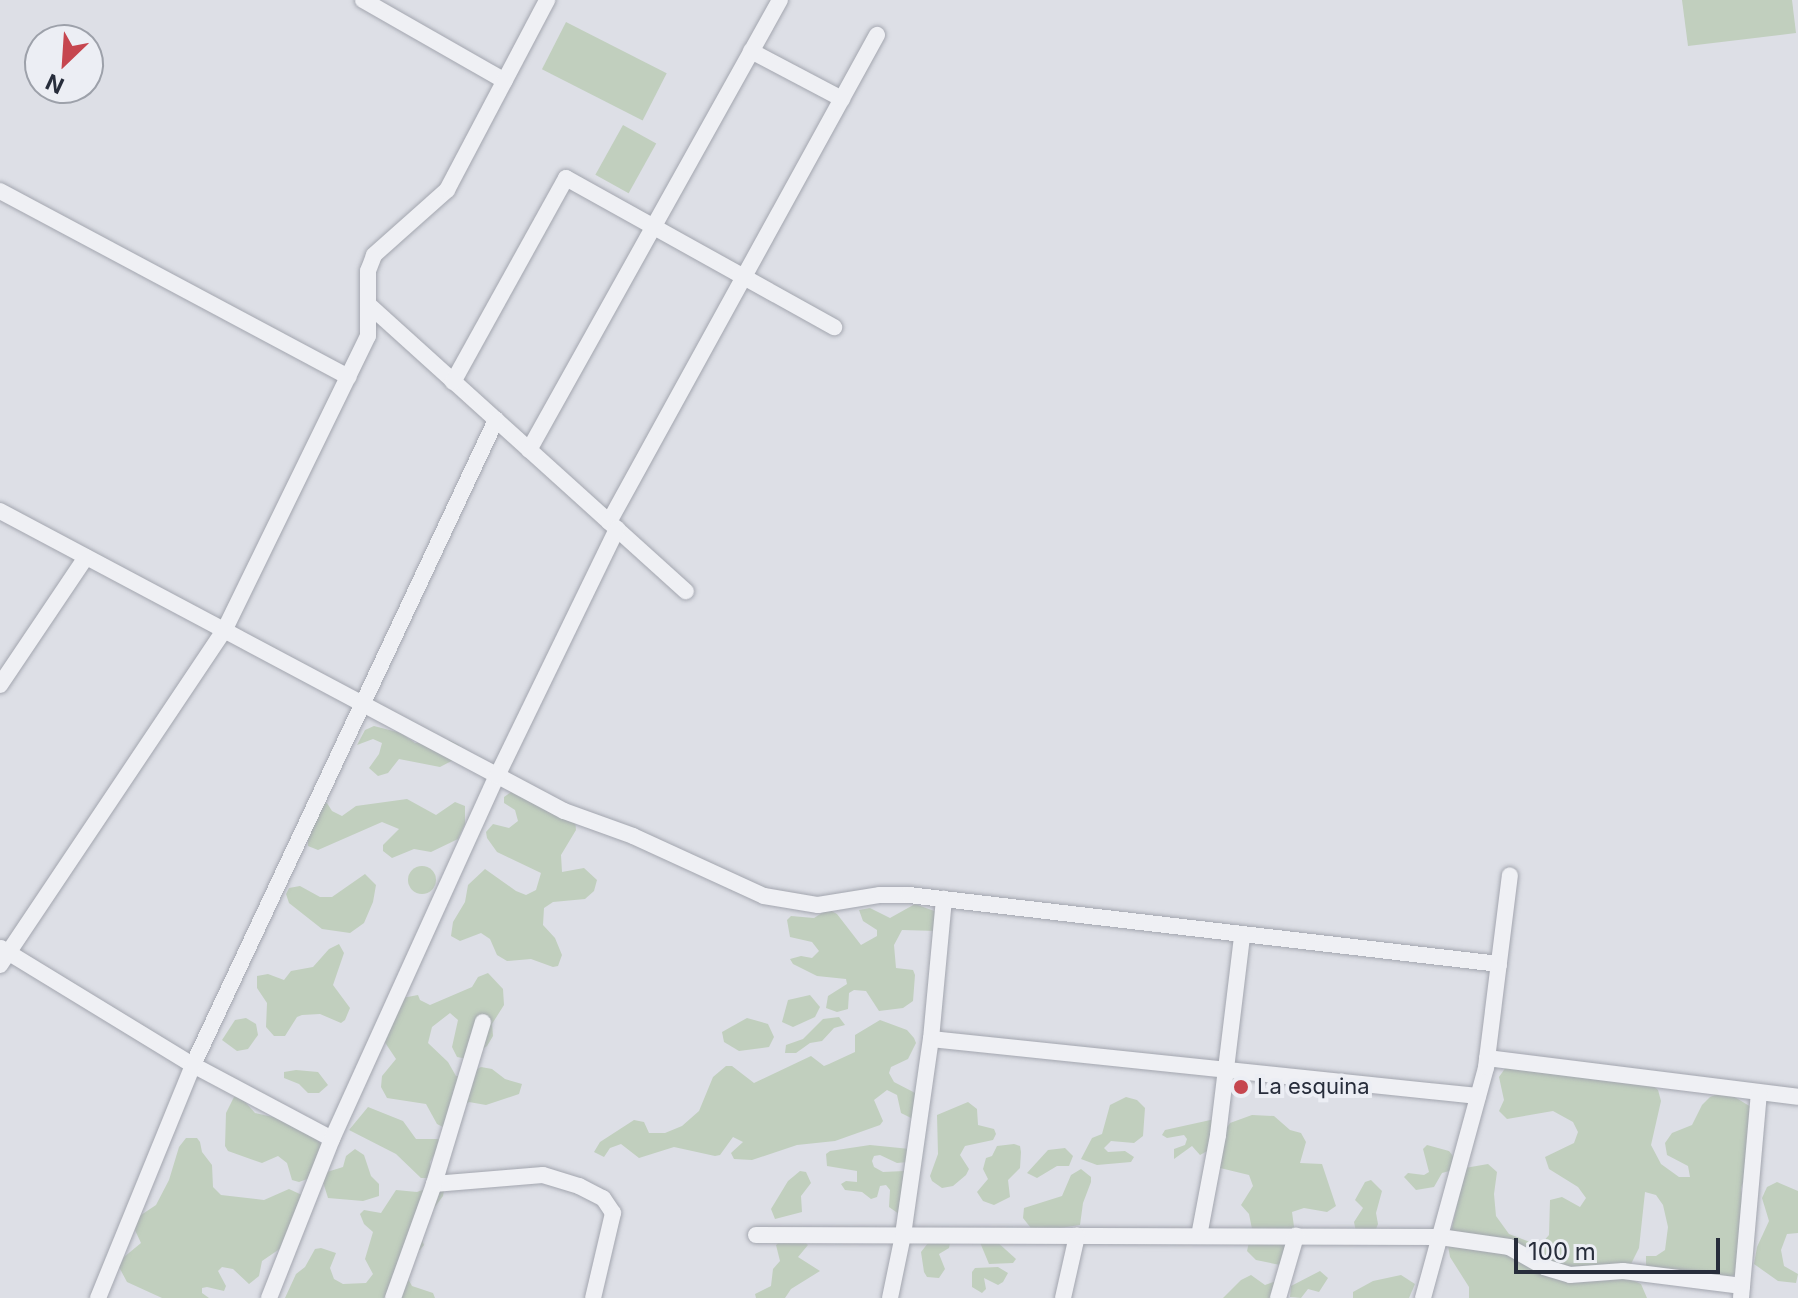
<!DOCTYPE html>
<style>
body{margin:0}
#map{position:relative;width:1798px;height:1298px;overflow:hidden;background:#dddfe6;font-family:Inter,sans-serif}
div>[style]{position:absolute}
.green>*{inset:0;background:#c1cfbe;transform-origin:0 0}
.round{border-radius:50%}
.roads{filter:drop-shadow(0 0 2px #a3a6af) drop-shadow(0 0 2px #a3a6af)}
.street>*{height:16px;margin:-8px;padding:0 8px;transform-origin:8px;border-radius:8px;background:#eff0f4}
.dots>*{width:22px;height:22px;translate:-50% -50%;box-sizing:border-box;border:4px solid #eceef4;border-radius:50%}
span{translate:-50% -50%;white-space:nowrap;text-align:center;line-height:1.15;-webkit-text-stroke:8px #eceef4;paint-order:stroke}
.poi-label{font-size:22px;color:#272d3b}
.left{translate:0 -50%;text-align:left}
.north{position:absolute;left:24px;top:24px;width:80px;height:80px;box-sizing:border-box;background:#eceef4;border:2px solid #9da1aa;border-radius:50%;rotate:205deg;font-size:22px;font-weight:700;line-height:32px;text-align:center;color:#272d3b}
.north::after{content:'';display:block;margin:auto;width:28px;height:36px;background:#c6464f;clip-path:polygon(50% 0,100% 100%,50% 72%,0 100%)}
.scale{position:absolute;left:1514px;top:1238px;width:206px;height:36px;box-sizing:border-box;border:4px solid #272d3b;border-top:0;padding-left:10px;font-size:24px;line-height:28px;white-space:nowrap;color:#272d3b;-webkit-text-stroke:6px #eceef4;paint-order:stroke}
</style>
<div id="map">
<div class="green">
<div style="clip-path:polygon(1682px 0,1792px 0,1796px 33px,1688px 46px)"></div>
<div style="left:566px;top:22px;width:113px;height:53px;rotate:27deg"></div>
<div style="left:623px;top:125px;width:38px;height:57px;rotate:29deg"></div>
<div style="clip-path:polygon(374px 726px,401px 733px,415px 743px,449px 740px,459px 745px,461px 756px,440px 767px,399px 759px,388px 773px,378px 776px,369px 768px,379px 754px,382px 743px,373px 739px,357px 745px,365px 730px)"></div>
<div style="clip-path:polygon(514px 790px,575px 818px,576px 830px,561px 855px,562px 872px,584px 868px,597px 880px,594px 891px,585px 899px,553px 902px,544px 908px,543px 925px,555px 938px,562px 955px,558px 966px,553px 967px,531px 959px,507px 961px,497px 955px,490px 939px,481px 933px,460px 941px,451px 936px,453px 922px,465px 902px,468px 885px,485px 869px,516px 891px,526px 895px,536px 890px,541px 873px,497px 852px,487px 838px,486px 832px,493px 824px,509px 828px,518px 821px,515px 810px,504px 803px,504px 797px)"></div>
<div style="clip-path:polygon(407px 799px,436px 815px,455px 802px,465px 806px,465px 824px,458px 839px,431px 852px,414px 849px,392px 858px,383px 851px,383px 845px,399px 829px,382px 822px,318px 850px,308px 846px,308px 836px,321px 804px,327px 803px,332px 811px,342px 816px,356px 806px)"></div>
<div class="round" style="left:408px;top:866px;width:28px;height:28px"></div>
<div style="clip-path:polygon(365px 874px,376px 885px,373px 902px,364px 923px,350px 933px,322px 929px,289px 903px,286px 894px,289px 888px,300px 886px,320px 897px,332px 897px)"></div>
<div style="clip-path:polygon(915px 904px,937px 912px,937px 931px,902px 930px,894px 945px,896px 968px,913px 970px,915px 975px,913px 1001px,903px 1008px,879px 1011px,866px 991px,854px 990px,849px 993px,848px 1009px,837px 1012px,826px 1008px,828px 996px,847px 984px,846px 979px,817px 976px,793px 964px,790px 959px,801px 956px,812px 958px,819px 951px,812px 942px,790px 937px,787px 920px,791px 916px,814px 918px,828px 909px,837px 914px,861px 945px,877px 936px,877px 930px,863px 921px,859px 910px,870px 908px,890px 918px)"></div>
<div style="clip-path:polygon(339px 944px,344px 953px,333px 985px,350px 1008px,345px 1020px,341px 1023px,320px 1014px,302px 1015px,297px 1017px,285px 1036px,274px 1036px,266px 1027px,267px 1003px,257px 988px,257px 976px,268px 974px,284px 980px,291px 971px,313px 967px,329px 949px)"></div>
<div style="clip-path:polygon(488px 973px,503px 989px,504px 1005px,492px 1024px,493px 1036px,487px 1046px,468px 1059px,457px 1057px,452px 1047px,458px 1020px,450px 1013px,432px 1027px,428px 1043px,448px 1062px,456px 1076px,461px 1077px,481px 1067px,492px 1069px,505px 1079px,522px 1084px,519px 1094px,486px 1105px,469px 1102px,460px 1108px,449px 1126px,443px 1127px,437px 1124px,426px 1104px,387px 1098px,381px 1087px,382px 1076px,396px 1059px,378px 1032px,402px 998px,418px 995px,420px 1000px,430px 1005px,472px 987px,478px 977px)"></div>
<div style="clip-path:polygon(810px 995px,820px 1007px,815px 1017px,793px 1027px,782px 1022px,788px 1000px)"></div>
<div style="clip-path:polygon(839px 1017px,845px 1025px,834px 1028px,822px 1041px,810px 1043px,796px 1053px,785px 1053px,786px 1045px,803px 1039px,823px 1019px)"></div>
<div style="clip-path:polygon(246px 1018px,256px 1024px,258px 1035px,248px 1049px,237px 1051px,222px 1040px,235px 1020px)"></div>
<div style="clip-path:polygon(747px 1018px,768px 1024px,774px 1037px,769px 1047px,739px 1051px,724px 1042px,722px 1032px)"></div>
<div style="clip-path:polygon(880px 1020px,907px 1030px,914px 1038px,916px 1043px,908px 1059px,891px 1067px,889px 1073px,894px 1082px,919px 1095px,916px 1116px,911px 1118px,901px 1113px,897px 1095px,887px 1090px,874px 1100px,883px 1121px,880px 1125px,835px 1141px,797px 1145px,752px 1160px,734px 1159px,731px 1153px,743px 1142px,733px 1137px,720px 1155px,715px 1156px,674px 1147px,639px 1158px,621px 1144px,610px 1148px,604px 1157px,594px 1152px,600px 1142px,634px 1120px,644px 1122px,649px 1133px,665px 1133px,682px 1126px,699px 1111px,713px 1077px,726px 1066px,732px 1066px,754px 1083px,811px 1056px,824px 1066px,829px 1064px,855px 1052px,855px 1035px)"></div>
<div style="clip-path:polygon(1506px 1067px,1650px 1083px,1658px 1090px,1661px 1101px,1651px 1145px,1661px 1164px,1679px 1177px,1690px 1177px,1688px 1166px,1667px 1155px,1665px 1143px,1672px 1133px,1692px 1125px,1702px 1105px,1710px 1097px,1721px 1093px,1733px 1096px,1751px 1107px,1752px 1157px,1741px 1188px,1743px 1221px,1737px 1274px,1726px 1278px,1646px 1267px,1646px 1256px,1656px 1256px,1665px 1250px,1668px 1227px,1663px 1205px,1656px 1195px,1645px 1192px,1639px 1248px,1629px 1268px,1630px 1279px,1641px 1284px,1647px 1298px,1469px 1298px,1469px 1287px,1450px 1257px,1448px 1246px,1465px 1168px,1488px 1164px,1497px 1172px,1494px 1194px,1496px 1216px,1509px 1234px,1530px 1242px,1541px 1244px,1549px 1235px,1550px 1200px,1562px 1197px,1580px 1207px,1586px 1198px,1578px 1187px,1549px 1169px,1545px 1157px,1574px 1143px,1578px 1132px,1573px 1122px,1553px 1111px,1507px 1119px,1499px 1111px,1504px 1100px,1499px 1077px)"></div>
<div style="clip-path:polygon(296px 1070px,318px 1072px,328px 1085px,319px 1093px,308px 1093px,299px 1084px,284px 1078px,284px 1072px)"></div>
<div style="clip-path:polygon(240px 1096px,255px 1113px,291px 1121px,306px 1129px,322px 1145px,310px 1178px,299px 1182px,292px 1180px,287px 1163px,278px 1156px,262px 1163px,228px 1151px,225px 1146px,226px 1113px,234px 1097px)"></div>
<div style="clip-path:polygon(1126px 1097px,1137px 1100px,1145px 1108px,1143px 1136px,1134px 1143px,1111px 1141px,1104px 1148px,1108px 1152px,1125px 1151px,1134px 1157px,1131px 1162px,1097px 1165px,1081px 1159px,1092px 1138px,1102px 1134px,1110px 1105px)"></div>
<div style="clip-path:polygon(968px 1102px,977px 1109px,978px 1125px,994px 1129px,996px 1134px,993px 1140px,965px 1146px,960px 1155px,969px 1169px,966px 1175px,953px 1186px,942px 1188px,932px 1181px,930px 1176px,938px 1154px,937px 1115px)"></div>
<div style="clip-path:polygon(368px 1107px,403px 1121px,416px 1139px,438px 1139px,441px 1143px,430px 1162px,431px 1178px,421px 1178px,396px 1154px,349px 1130px)"></div>
<div style="clip-path:polygon(1252px 1115px,1274px 1116px,1290px 1130px,1301px 1133px,1306px 1142px,1300px 1163px,1322px 1164px,1336px 1206px,1327px 1212px,1304px 1208px,1292px 1212px,1295px 1234px,1280px 1265px,1256px 1260px,1247px 1251px,1252px 1229px,1249px 1214px,1241px 1205px,1253px 1186px,1249px 1175px,1216px 1167px,1223px 1133px,1230px 1123px)"></div>
<div style="clip-path:polygon(1215px 1119px,1211px 1149px,1200px 1155px,1192px 1146px,1174px 1159px,1174px 1149px,1185px 1145px,1187px 1139px,1184px 1135px,1167px 1138px,1162px 1135px,1165px 1130px)"></div>
<div style="clip-path:polygon(186px 1138px,197px 1138px,200px 1142px,202px 1152px,212px 1165px,213px 1187px,221px 1195px,264px 1200px,289px 1189px,304px 1196px,281px 1248px,262px 1261px,259px 1276px,249px 1284px,233px 1269px,222px 1267px,218px 1271px,226px 1286px,224px 1291px,207px 1287px,202px 1288px,202px 1293px,209px 1298px,162px 1298px,127px 1282px,119px 1267px,124px 1257px,141px 1243px,134px 1228px,138px 1217px,156px 1205px,169px 1180px,179px 1147px)"></div>
<div style="clip-path:polygon(1014px 1144px,1020px 1146px,1021px 1152px,1020px 1168px,1008px 1180px,1010px 1197px,994px 1205px,983px 1201px,977px 1192px,988px 1179px,983px 1169px,986px 1158px,992px 1156px,997px 1146px)"></div>
<div style="clip-path:polygon(870px 1145px,910px 1149px,908px 1162px,897px 1163px,880px 1155px,874px 1156px,872px 1161px,874px 1167px,883px 1172px,904px 1171px,899px 1214px,889px 1207px,890px 1190px,886px 1185px,880px 1186px,877px 1197px,871px 1199px,862px 1192px,845px 1190px,841px 1184px,846px 1181px,857px 1182px,857px 1171px,827px 1166px,826px 1154px,830px 1151px)"></div>
<div style="clip-path:polygon(1427px 1145px,1449px 1151px,1456px 1160px,1453px 1170px,1442px 1173px,1434px 1187px,1416px 1190px,1404px 1177px,1408px 1173px,1424px 1175px,1429px 1172px,1423px 1149px)"></div>
<div style="clip-path:polygon(1065px 1148px,1073px 1156px,1069px 1166px,1057px 1166px,1037px 1178px,1027px 1173px,1048px 1150px)"></div>
<div style="clip-path:polygon(355px 1149px,364px 1155px,371px 1176px,379px 1184px,379px 1196px,363px 1201px,328px 1198px,323px 1182px,327px 1172px,343px 1167px,346px 1156px)"></div>
<div style="clip-path:polygon(1081px 1169px,1091px 1177px,1091px 1182px,1083px 1203px,1080px 1225px,1034px 1232px,1023px 1218px,1024px 1208px,1062px 1196px,1071px 1175px)"></div>
<div style="clip-path:polygon(800px 1171px,806px 1172px,811px 1183px,801px 1196px,802px 1212px,775px 1219px,771px 1209px,788px 1181px)"></div>
<div style="clip-path:polygon(1371px 1180px,1382px 1191px,1376px 1213px,1378px 1224px,1376px 1229px,1356px 1232px,1354px 1222px,1363px 1208px,1355px 1200px,1365px 1182px)"></div>
<div style="clip-path:polygon(1777px 1182px,1798px 1191px,1798px 1233px,1787px 1234px,1781px 1250px,1784px 1266px,1798px 1274px,1796px 1283px,1778px 1281px,1754px 1264px,1757px 1247px,1769px 1221px,1762px 1198px,1767px 1187px)"></div>
<div style="clip-path:polygon(434px 1186px,444px 1191px,443px 1196px,418px 1230px,424px 1245px,420px 1250px,408px 1251px,407px 1277px,412px 1286px,433px 1293px,435px 1298px,285px 1298px,296px 1274px,305px 1267px,315px 1249px,321px 1248px,336px 1253px,330px 1268px,334px 1279px,343px 1284px,366px 1283px,373px 1274px,365px 1259px,373px 1232px,364px 1224px,360px 1214px,364px 1210px,381px 1213px,396px 1190px,417px 1192px)"></div>
<div style="clip-path:polygon(979px 1240px,995px 1240px,1016px 1259px,1013px 1263px,989px 1264px)"></div>
<div style="clip-path:polygon(781px 1241px,804px 1241px,808px 1245px,798px 1257px,820px 1271px,791px 1289px,785px 1298px,756px 1298px,755px 1294px,771px 1286px,773px 1269px,780px 1261px,776px 1245px)"></div>
<div style="clip-path:polygon(928px 1243px,950px 1243px,949px 1248px,939px 1254px,945px 1269px,939px 1278px,927px 1277px,924px 1272px,921px 1252px)"></div>
<div style="clip-path:polygon(998px 1267px,1008px 1273px,1003px 1282px,998px 1285px,984px 1278px,986px 1289px,982px 1293px,972px 1287px,972px 1272px,975px 1268px)"></div>
<div style="clip-path:polygon(1320px 1271px,1328px 1278px,1319px 1292px,1308px 1289px,1301px 1298px,1290px 1297px,1291px 1286px)"></div>
<div style="clip-path:polygon(1251px 1275px,1265px 1285px,1276px 1281px,1274px 1298px,1223px 1298px,1241px 1280px)"></div>
<div style="clip-path:polygon(1401px 1275px,1415px 1284px,1409px 1298px,1353px 1298px,1353px 1292px,1373px 1281px)"></div>
</div>
<div class="roads">
<div class="street">
<div style="left:363px;top:0;width:163px;rotate:29.7deg"></div>
<div style="left:751px;top:51px;width:103px;rotate:27.8deg"></div>
<div style="left:0;top:191px;width:395px;rotate:28.1deg"></div>
<div style="left:369px;top:305px;width:427px;rotate:42.1deg"></div>
<div style="left:453px;top:382px;width:233px;rotate:-61deg"></div>
<div style="left:566px;top:178px;width:307px;rotate:29.1deg"></div>
<div style="left:529px;top:450px;width:515px;rotate:-60.85deg"></div>
<div style="left:0;top:511px;width:639px;rotate:28.01deg"></div>
<div style="left:564px;top:811px;width:73px;rotate:19.9deg"></div>
<div style="left:633px;top:836px;width:144px;rotate:24.6deg"></div>
<div style="left:764px;top:896px;width:55px;rotate:9.5deg"></div>
<div style="left:818px;top:905px;width:63px;rotate:-9.2deg"></div>
<div style="left:880px;top:895px;width:29px"></div>
<div style="left:909px;top:895px;width:594px;rotate:6.67deg"></div>
<div style="left:609px;top:522px;width:556px;rotate:-61.18deg"></div>
<div style="left:0;top:685px;width:154px;rotate:-56.1deg"></div>
<div style="left:1px;top:948px;width:225px;rotate:31.4deg"></div>
<div style="left:193px;top:1065px;width:157px;rotate:28deg"></div>
<div style="left:0;top:965px;width:402px;rotate:-56.2deg"></div>
<div style="left:224px;top:631px;width:328px;rotate:-64deg"></div>
<div style="left:368px;top:336px;width:65px;rotate:-90deg"></div>
<div style="left:368px;top:271px;width:17px;rotate:-69deg"></div>
<div style="left:374px;top:255px;width:98px;rotate:-41.7deg"></div>
<div style="left:447px;top:190px;width:215px;rotate:-62.2deg"></div>
<div style="left:931px;top:1039px;width:550px;rotate:5.95deg"></div>
<div style="left:1487px;top:1058px;width:313px;rotate:7.1deg"></div>
<div style="left:434px;top:1184px;width:109px;rotate:-4.7deg"></div>
<div style="left:543px;top:1175px;width:38px;rotate:17deg"></div>
<div style="left:579px;top:1186px;width:27px;rotate:27deg"></div>
<div style="left:603px;top:1198px;width:18px;rotate:56deg"></div>
<div style="left:613px;top:1213px;width:87px;rotate:103.2deg"></div>
<div style="left:756px;top:1235px;width:684px;rotate:0.17deg"></div>
<div style="left:1440px;top:1237px;width:70px;rotate:8.2deg"></div>
<div style="left:1509px;top:1247px;width:40px;rotate:29.7deg"></div>
<div style="left:1544px;top:1267px;width:27px;rotate:17deg"></div>
<div style="left:1570px;top:1275px;width:53px;rotate:-4.3deg"></div>
<div style="left:1623px;top:1271px;width:120px;rotate:7.2deg"></div>
<div style="left:1199px;top:1236px;width:103px;rotate:-79.3deg"></div>
<div style="left:1218px;top:1135px;width:200px;rotate:-83.1deg"></div>
<div style="left:98px;top:1298px;width:252px;rotate:-67.8deg"></div>
<div style="left:193px;top:1065px;width:713px;rotate:-64.84deg"></div>
<div style="left:269px;top:1298px;width:171px;rotate:-68.4deg"></div>
<div style="left:332px;top:1139px;width:399px;rotate:-65.6deg"></div>
<div style="left:497px;top:776px;width:275px;rotate:-64.1deg"></div>
<div style="left:393px;top:1298px;width:121px;rotate:-70.2deg"></div>
<div style="left:434px;top:1184px;width:169px;rotate:-73.2deg"></div>
<div style="left:890px;top:1298px;width:64px;rotate:-78.3deg"></div>
<div style="left:903px;top:1235px;width:198px;rotate:-81.9deg"></div>
<div style="left:931px;top:1039px;width:141px;rotate:-84.7deg"></div>
<div style="left:1063px;top:1298px;width:64px;rotate:-77.3deg"></div>
<div style="left:1278px;top:1298px;width:65px;rotate:-73.8deg"></div>
<div style="left:1423px;top:1298px;width:239px;rotate:-74.7deg"></div>
<div style="left:1486px;top:1067px;width:193px;rotate:-82.9deg"></div>
<div style="left:1741px;top:1298px;width:206px;rotate:-85deg"></div>
</div>
</div>
<div class="dots">
<div style="left:1241px;top:1087px;background:#c6464f"></div>
</div>
<div class="poi-label">
<span class="left" style="left:1257px;top:1087px">La esquina</span>
</div>
<div class="north">N</div>
<div class="scale">100 m</div>
</div>
